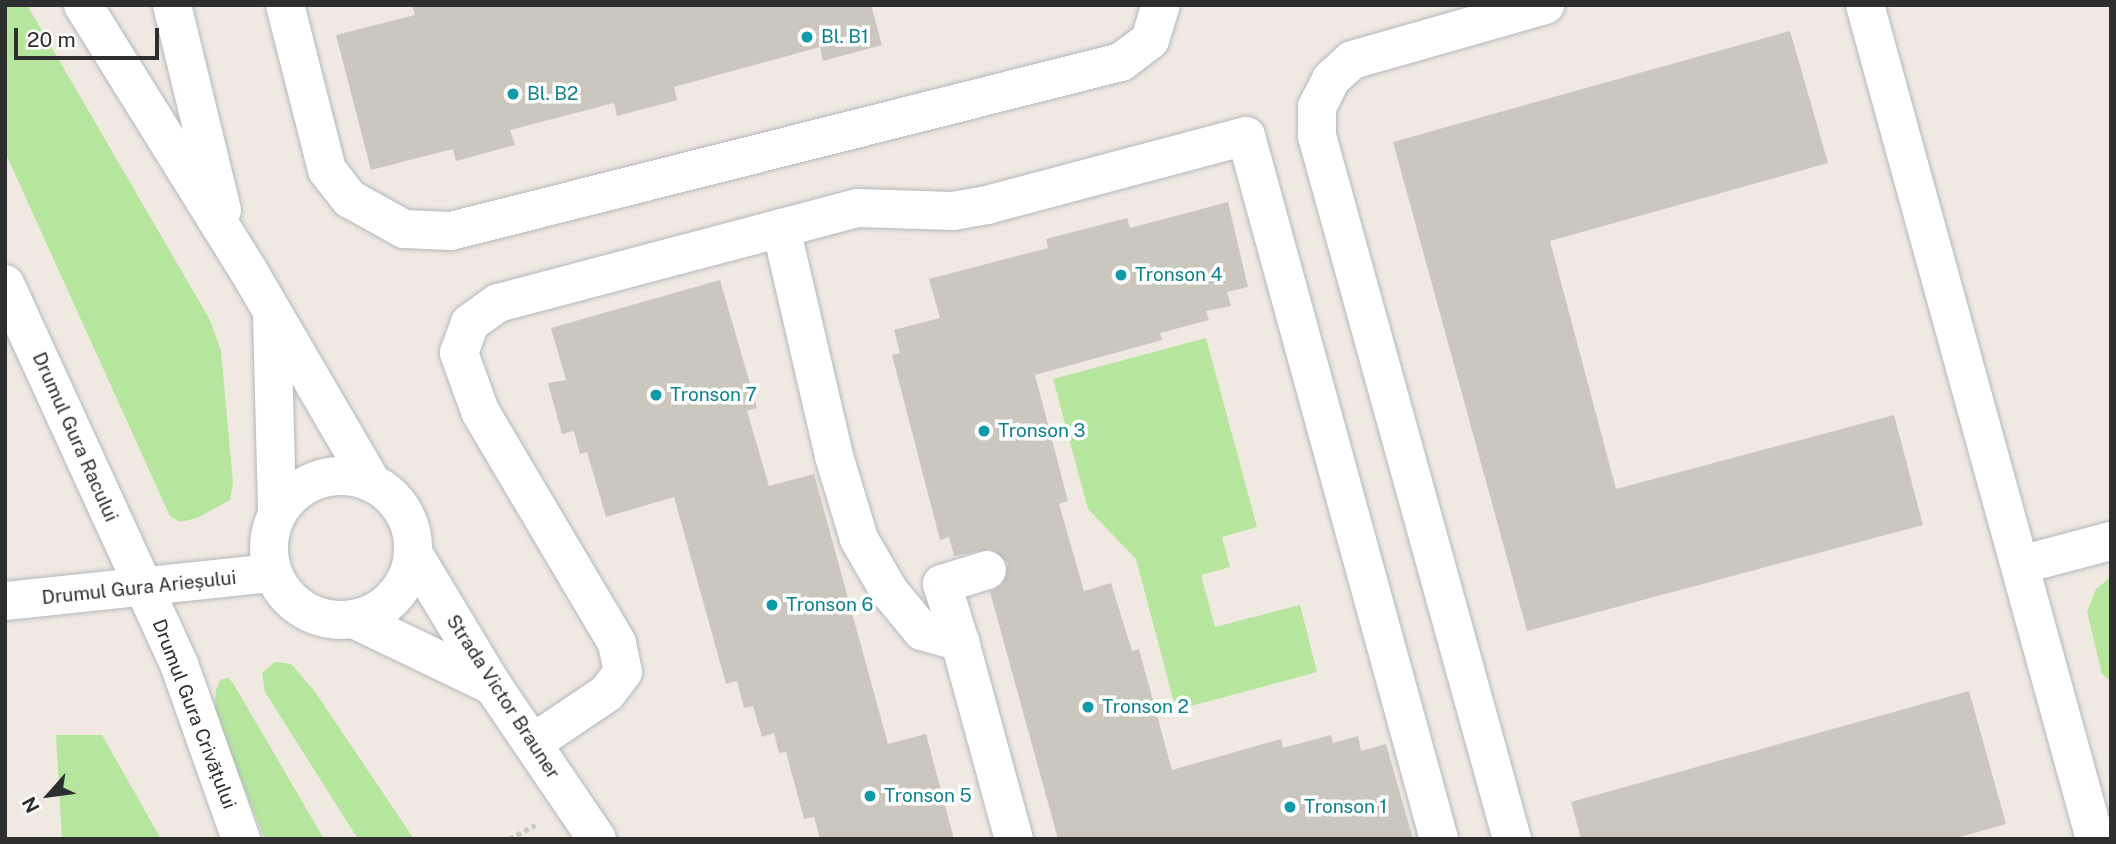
<!DOCTYPE html>
<meta charset="utf-8">
<style>
body{margin:0}
#map{position:relative;width:2116px;height:844px;overflow:hidden;background:#efe9e1;font-family:"Public Sans",sans-serif}
div>[style]{position:absolute}
.green>*{inset:0;background:#b6e59e}
.building>*{inset:0;background:#cbc7bf}
.path>*{height:4.5px;margin-top:-2.25px;transform-origin:0;background:repeating-linear-gradient(90deg,#c9c9c9 0 5px,transparent 0 8.5px)}
.roads{filter:drop-shadow(0 0 2px #b4b7c1) drop-shadow(0 0 2px #b4b7c1)}
.minor>*{height:38px;margin:-19px;padding:0 19px;transform-origin:19px;border-radius:19px;background:#fff}
.minor>.ring{margin:-19px;padding:0;box-sizing:content-box;background:none;border:38px solid #fff;border-radius:50%}
.dots>*{width:19px;height:19px;translate:-50% -50%;box-sizing:border-box;border:4px solid #fff;border-radius:50%}
span{translate:-50% -50%;white-space:nowrap;text-align:center;line-height:1.15;-webkit-text-stroke:7px #fff;paint-order:stroke}
.culture-label{font-size:19px;color:#0d838f}
.left{translate:0 -50%;text-align:left}
.street-label{font-size:19px;color:#2e2e2e}
.frame{position:absolute;inset:0;border:7px solid #2e2e2e;pointer-events:none}
.north{position:absolute;left:14px;top:760px;width:70px;height:70px;-webkit-text-stroke:5px #fff;paint-order:stroke;rotate:242deg;font-size:19px;font-weight:700;line-height:28px;text-align:center;color:#2e2e2e}
.north::after{content:'';display:block;margin:auto;width:24px;height:32px;background:#2e2e2e;clip-path:polygon(50% 0,100% 100%,50% 72%,0 100%)}
.scale{position:absolute;left:14px;top:28px;width:145px;height:32px;box-sizing:border-box;border:4px solid #2e2e2e;border-top:0;padding-left:9px;font-size:21px;line-height:24px;white-space:nowrap;color:#2e2e2e;-webkit-text-stroke:5px #fff;paint-order:stroke}
</style>
<div id="map">
<div class="green">
<div style="clip-path:polygon(5px 5px,27px 5px,210px 320px,221px 351px,233px 483px,230px 500px,197px 518px,180px 522px,170px 516px,5px 152px)"></div>
<div style="clip-path:polygon(1206px 338px,1257px 527px,1222px 537px,1230px 567px,1201px 575px,1215px 627px,1300px 605px,1317px 672px,1176px 710px,1136px 559px,1088px 509px,1053px 379px)"></div>
<div style="clip-path:polygon(2111px 577px,2111px 681px,2102px 674px,2087px 612px,2096px 589px)"></div>
<div style="clip-path:polygon(275px 662px,291px 664px,313px 689px,414px 839px,358px 839px,265px 692px,262px 673px)"></div>
<div style="clip-path:polygon(228px 678px,233px 683px,324px 839px,265px 839px,214px 714px,216px 690px,221px 679px)"></div>
<div style="clip-path:polygon(56px 735px,102px 735px,161px 839px,62px 839px)"></div>
</div>
<div class="building">
<div style="clip-path:polygon(412px 5px,871px 5px,882px 45px,823px 61px,820px 47px,674px 87px,677px 100px,617px 116px,614px 103px,510px 130px,515px 145px,456px 161px,453px 149px,371px 170px,336px 35px,415px 15px)"></div>
<div style="clip-path:polygon(1790px 31px,1828px 163px,1550px 241px,1616px 489px,1894px 415px,1923px 525px,1527px 631px,1393px 142px)"></div>
<div style="clip-path:polygon(1228px 202px,1248px 287px,1227px 292px,1231px 306px,1206px 311px,1209px 320px,1160px 333px,1162px 340px,1035px 375px,1068px 501px,1059px 504px,1084px 591px,1111px 583px,1132px 651px,1139px 649px,1172px 770px,1281px 739px,1283px 748px,1331px 735px,1333px 743px,1358px 736px,1361px 751px,1386px 744px,1413px 839px,1058px 839px,990px 592px,1003px 584px,1008px 563px,991px 549px,954px 556px,949px 537px,940px 540px,892px 355px,900px 353px,894px 330px,940px 318px,929px 279px,1048px 248px,1046px 239px,1127px 218px,1130px 228px)"></div>
<div style="clip-path:polygon(720px 280px,757px 408px,747px 411px,769px 486px,814px 474px,888px 744px,926px 734px,954px 839px,820px 839px,814px 817px,804px 819px,786px 752px,779px 753px,774px 733px,762px 737px,753px 706px,744px 708px,737px 681px,726px 684px,674px 497px,606px 517px,587px 452px,580px 454px,574px 431px,562px 434px,548px 383px,566px 380px,551px 328px)"></div>
<div style="clip-path:polygon(1969px 691px,2006px 824px,1953px 839px,1581px 839px,1571px 802px)"></div>
</div>
<div class="path">
<div style="left:509px;top:839px;width:30px;rotate:-28deg"></div>
</div>
<div class="roads">
<div class="minor">
<div style="left:83px;top:5px;width:312px;rotate:58.1deg"></div>
<div style="left:248px;top:270px;width:246px;rotate:59.8deg"></div>
<div style="left:172px;top:5px;width:211px;rotate:76.3deg"></div>
<div style="left:285px;top:5px;width:170px;rotate:75.7deg"></div>
<div style="left:327px;top:170px;width:37px;rotate:52deg"></div>
<div style="left:350px;top:199px;width:62px;rotate:29.1deg"></div>
<div style="left:404px;top:229px;width:47px;rotate:2.4deg"></div>
<div style="left:451px;top:231px;width:691px;rotate:-14.16deg"></div>
<div style="left:1121px;top:62px;width:36px;rotate:-37deg"></div>
<div style="left:1150px;top:40px;width:37px;rotate:-73deg"></div>
<div style="left:1865px;top:5px;width:865px;rotate:74.58deg"></div>
<div style="left:781px;top:228px;width:234px;rotate:76.9deg"></div>
<div style="left:834px;top:456px;width:87px;rotate:73.2deg"></div>
<div style="left:859px;top:539px;width:60px;rotate:60deg"></div>
<div style="left:889px;top:591px;width:52px;rotate:50.5deg"></div>
<div style="left:922px;top:631px;width:40px;rotate:16deg"></div>
<div style="left:960px;top:642px;width:204px;rotate:74.7deg"></div>
<div style="left:5px;top:284px;width:418px;rotate:65.4deg"></div>
<div style="left:179px;top:664px;width:186px;rotate:70.5deg"></div>
<div style="left:272px;top:317px;width:196px;rotate:88.5deg"></div>
<div class="ring" style="left:269px;top:476px;width:106px;height:106px"></div>
<div style="left:413px;top:553px;width:155px;rotate:59deg"></div>
<div style="left:493px;top:686px;width:185px;rotate:55.8deg"></div>
<div style="left:2020px;top:565px;width:94px;rotate:-14.8deg"></div>
<div style="left:5px;top:601px;width:269px;rotate:-6deg"></div>
<div style="left:354px;top:619px;width:154px;rotate:25.7deg"></div>
<div style="left:960px;top:642px;width:61px;rotate:-107.2deg"></div>
<div style="left:942px;top:584px;width:47px;rotate:-17.3deg"></div>
<div style="left:533px;top:743px;width:89px;rotate:-34deg"></div>
<div style="left:607px;top:693px;width:26px;rotate:-53deg"></div>
<div style="left:623px;top:672px;width:30px;rotate:-102deg"></div>
<div style="left:617px;top:643px;width:269px;rotate:-120.6deg"></div>
<div style="left:480px;top:411px;width:62px;rotate:-109.9deg"></div>
<div style="left:459px;top:353px;width:32px;rotate:-70deg"></div>
<div style="left:470px;top:323px;width:34px;rotate:-36deg"></div>
<div style="left:498px;top:303px;width:372px;rotate:-14.8deg"></div>
<div style="left:858px;top:208px;width:95px;rotate:1.8deg"></div>
<div style="left:953px;top:211px;width:35px;rotate:-10deg"></div>
<div style="left:987px;top:205px;width:268px;rotate:-14.9deg"></div>
<div style="left:1246px;top:136px;width:729px;rotate:74.65deg"></div>
<div style="left:1512px;top:839px;width:730px;rotate:-105.5deg"></div>
<div style="left:1317px;top:136px;width:29px;rotate:-90deg"></div>
<div style="left:1317px;top:107px;width:31px;rotate:-63deg"></div>
<div style="left:1331px;top:79px;width:28px;rotate:-42deg"></div>
<div style="left:1352px;top:60px;width:201px;rotate:-15.9deg"></div>
</div>
</div>
<div class="dots">
<div style="left:807px;top:37px;background:#0f9aa8"></div>
<div style="left:513px;top:94px;background:#0f9aa8"></div>
<div style="left:1121px;top:275px;background:#0f9aa8"></div>
<div style="left:656px;top:395px;background:#0f9aa8"></div>
<div style="left:984px;top:431px;background:#0f9aa8"></div>
<div style="left:772px;top:605px;background:#0f9aa8"></div>
<div style="left:1088px;top:707px;background:#0f9aa8"></div>
<div style="left:870px;top:796px;background:#0f9aa8"></div>
<div style="left:1290px;top:807px;background:#0f9aa8"></div>
</div>
<div class="culture-label">
<span class="left" style="left:821px;top:37px">Bl. B1</span>
<span class="left" style="left:527px;top:94px">Bl. B2</span>
<span class="left" style="left:1135px;top:275px">Tronson 4</span>
<span class="left" style="left:670px;top:395px">Tronson 7</span>
<span class="left" style="left:998px;top:431px">Tronson 3</span>
<span class="left" style="left:786px;top:605px">Tronson 6</span>
<span class="left" style="left:1102px;top:707px">Tronson 2</span>
<span class="left" style="left:884px;top:796px">Tronson 5</span>
<span class="left" style="left:1304px;top:807px">Tronson 1</span>
</div>
<div class="street-label">
<span style="left:75px;top:437px;rotate:66deg">Drumul Gura Racului</span>
<span style="left:139px;top:588px;rotate:-6deg">Drumul Gura Arieșului</span>
<span style="left:503px;top:697px;rotate:57deg">Strada Victor Brauner</span>
<span style="left:194px;top:714px;rotate:69deg">Drumul Gura Crivățului</span>
</div>
<div class="frame"></div>
<div class="north">N</div>
<div class="scale">20 m</div>
</div>
